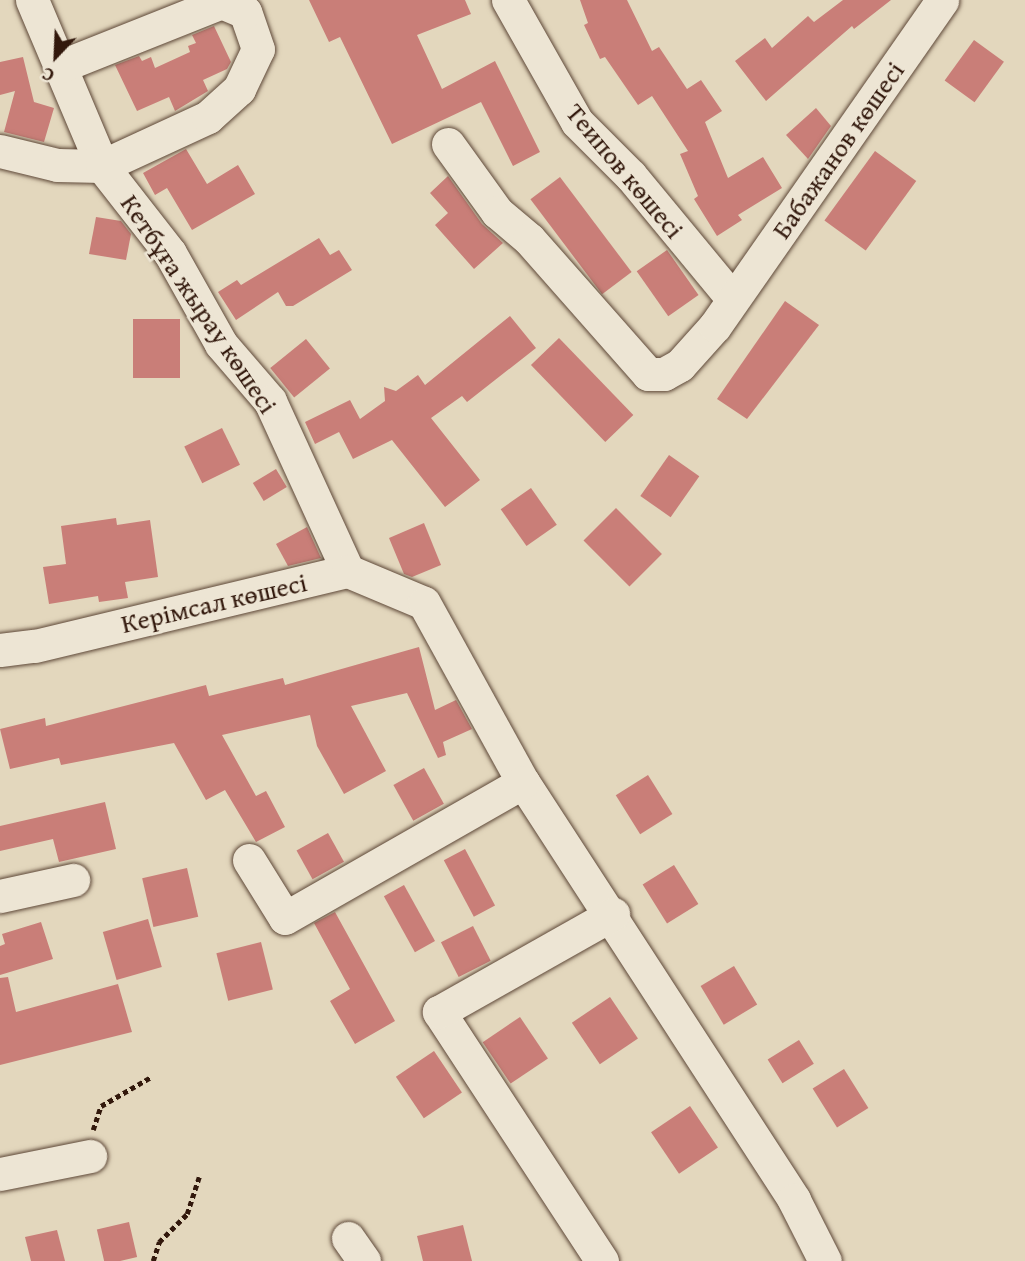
<!DOCTYPE html>
<meta charset="utf-8">
<style>
body{margin:0}
#map{position:relative;width:1025px;height:1261px;overflow:hidden;background:#e3d7bd;font-family:"Gentium Book Plus",serif}
div>[style]{position:absolute}
.building>*{inset:0;background:#c97e78;transform-origin:0 0}
.path>*{height:4.5px;margin-top:-2.25px;transform-origin:0;background:repeating-linear-gradient(90deg,#32180c 0 5px,transparent 0 8.5px)}
.roads{filter:drop-shadow(0 0 2px #5e4838) drop-shadow(0 0 2px #5e4838)}
.minor>*{height:33px;margin:-16.5px;padding:0 16.5px;transform-origin:16.5px;border-radius:16.5px;background:#ede5d4}
span{translate:-50% -50%;white-space:nowrap;text-align:center;line-height:1.15;-webkit-text-stroke:5px #ede5d4;paint-order:stroke}
.street-label{font-size:26px;color:#32180c}
.north{position:absolute;left:21px;top:21px;width:70px;height:70px;-webkit-text-stroke:5px #ede5d4;paint-order:stroke;rotate:203deg;font-size:19px;font-weight:700;line-height:28px;text-align:center;color:#32180c}
.north::after{content:'';display:block;margin:auto;width:24px;height:32px;background:#32180c;clip-path:polygon(50% 0,100% 100%,50% 72%,0 100%)}
</style>
<div id="map">
<div class="building">
<div style="clip-path:polygon(309px 0,465px 0,471px 14px,417px 35px,442px 89px,495px 61px,540px 152px,513px 166px,481px 102px,392px 144px,340px 37px,329px 42px)"></div>
<div style="clip-path:polygon(580px 0,627px 0,652px 51px,659px 47px,687px 89px,701px 80px,722px 111px,705px 122px,728px 178px,763px 157px,782px 188px,738px 215px,742px 220px,717px 236px,694px 199px,698px 196px,680px 154px,688px 151px,652px 96px,638px 105px,605px 57px,600px 59px,584px 25px,588px 23px)"></div>
<div style="clip-path:polygon(843px 0,891px 0,854px 29px,852px 26px,766px 101px,735px 61px,765px 38px,772px 48px,808px 16px,814px 22px)"></div>
<div style="clip-path:polygon(214px 26px,231px 62px,227px 69px,203px 80px,208px 91px,175px 111px,169px 97px,137px 111px,115px 65px,139px 56px,142px 61px,151px 57px,155px 68px,190px 52px,188px 46px,196px 43px,192px 35px)"></div>
<div style="left:974px;top:40px;width:37px;height:50px;rotate:36deg"></div>
<div style="clip-path:polygon(23px 57px,34px 102px,54px 108px,44px 142px,4px 132px,15px 91px,0 95px,0 62px)"></div>
<div style="clip-path:polygon(816px 108px,831px 126px,808px 159px,786px 135px)"></div>
<div style="clip-path:polygon(186px 149px,207px 184px,238px 165px,255px 194px,192px 230px,167px 188px,155px 195px,143px 173px)"></div>
<div style="left:875px;top:151px;width:51px;height:86px;rotate:36deg"></div>
<div style="clip-path:polygon(448px 176px,482px 224px,503px 243px,474px 269px,435px 225px,448px 213px,430px 193px)"></div>
<div style="left:560px;top:177px;width:119px;height:37px;rotate:53deg"></div>
<div style="clip-path:polygon(96px 217px,121px 221px,131px 234px,126px 260px,89px 254px)"></div>
<div style="clip-path:polygon(319px 238px,330px 255px,339px 250px,352px 270px,293px 306px,286px 306px,278px 292px,236px 320px,218px 292px,237px 280px,241px 285px)"></div>
<div style="left:667px;top:250px;width:55px;height:37px;rotate:55deg"></div>
<div style="clip-path:polygon(785px 301px,819px 325px,747px 419px,717px 399px)"></div>
<div style="clip-path:polygon(510px 316px,536px 348px,467px 402px,462px 396px,431px 418px,480px 480px,445px 507px,392px 440px,353px 459px,339px 432px,315px 444px,305px 422px,350px 400px,360px 419px,385px 401px,384px 387px,396px 391px,418px 375px,425px 385px)"></div>
<div style="left:133px;top:319px;width:47px;height:59px"></div>
<div style="left:559px;top:338px;width:107px;height:39px;rotate:46deg"></div>
<div style="left:306px;top:339px;width:38px;height:46px;rotate:51deg"></div>
<div style="left:222px;top:428px;width:41px;height:42px;rotate:64deg"></div>
<div style="left:669px;top:455px;width:37px;height:50px;rotate:35deg"></div>
<div style="left:276px;top:469px;width:21px;height:27px;rotate:59deg"></div>
<div style="left:531px;top:488px;width:45px;height:37px;rotate:55deg"></div>
<div style="left:616px;top:508px;width:65px;height:46px;rotate:45deg"></div>
<div style="clip-path:polygon(116px 518px,117px 525px,150px 520px,158px 577px,125px 582px,128px 598px,99px 602px,98px 596px,49px 604px,43px 567px,66px 564px,61px 526px)"></div>
<div style="clip-path:polygon(424px 523px,441px 565px,412px 577px,404px 574px,389px 538px)"></div>
<div style="clip-path:polygon(307px 527px,321px 558px,288px 566px,276px 544px)"></div>
<div style="clip-path:polygon(419px 647px,435px 710px,456px 700px,472px 729px,443px 742px,446px 755px,438px 758px,407px 693px,351px 706px,386px 771px,344px 794px,317px 746px,310px 715px,222px 735px,256px 796px,266px 791px,285px 827px,256px 842px,225px 790px,206px 800px,174px 743px,61px 765px,59px 758px,10px 769px,0 729px,45px 718px,46px 726px,206px 685px,209px 696px,283px 678px,285px 685px)"></div>
<div style="left:424px;top:768px;width:41px;height:35px;rotate:61deg"></div>
<div style="left:648px;top:775px;width:46px;height:38px;rotate:58deg"></div>
<div style="clip-path:polygon(105px 802px,116px 849px,59px 862px,53px 839px,0 851px,0 826px)"></div>
<div style="left:328px;top:833px;width:33px;height:36px;rotate:61deg"></div>
<div style="left:465px;top:849px;width:64px;height:24px;rotate:62deg"></div>
<div style="left:674px;top:865px;width:46px;height:37px;rotate:58deg"></div>
<div style="left:187px;top:868px;width:50px;height:46px;rotate:77deg"></div>
<div style="left:404px;top:885px;width:64px;height:23px;rotate:61deg"></div>
<div style="clip-path:polygon(335px 912px,395px 1021px,355px 1044px,330px 1001px,350px 989px,314px 923px)"></div>
<div style="left:148px;top:919px;width:50px;height:47px;rotate:74deg"></div>
<div style="clip-path:polygon(41px 922px,53px 959px,0 975px,0 946px,5px 944px,2px 934px)"></div>
<div style="left:473px;top:926px;width:39px;height:36px;rotate:63deg"></div>
<div style="left:261px;top:942px;width:49px;height:46px;rotate:76deg"></div>
<div style="left:734px;top:966px;width:45px;height:39px;rotate:59deg"></div>
<div style="clip-path:polygon(8px 977px,16px 1012px,118px 984px,132px 1032px,0 1065px,0 978px)"></div>
<div style="left:610px;top:997px;width:50px;height:46px;rotate:56deg"></div>
<div style="left:520px;top:1017px;width:50px;height:45px;rotate:56deg"></div>
<div style="left:799px;top:1040px;width:28px;height:37px;rotate:58deg"></div>
<div style="left:434px;top:1051px;width:50px;height:46px;rotate:56deg"></div>
<div style="left:844px;top:1069px;width:46px;height:37px;rotate:58deg"></div>
<div style="left:690px;top:1106px;width:50px;height:47px;rotate:56deg"></div>
<div style="left:129px;top:1222px;width:36px;height:33px;rotate:77deg"></div>
<div style="clip-path:polygon(463px 1225px,472px 1261px,423px 1261px,417px 1236px)"></div>
<div style="clip-path:polygon(57px 1230px,65px 1261px,31px 1261px,25px 1237px)"></div>
</div>
<div class="path">
<div style="left:93px;top:1130px;width:25px;rotate:-72deg"></div>
<div style="left:101px;top:1106px;width:58px;rotate:-30.1deg"></div>
<div style="left:153px;top:1261px;width:20px;rotate:-72deg"></div>
<div style="left:159px;top:1242px;width:40px;rotate:-45deg"></div>
<div style="left:187px;top:1214px;width:39px;rotate:-72deg"></div>
</div>
<div class="roads">
<div class="minor">
<div style="left:32px;top:0;width:180px;rotate:67.1deg"></div>
<div style="left:102px;top:166px;width:110px;rotate:52deg"></div>
<div style="left:170px;top:253px;width:104px;rotate:60.7deg"></div>
<div style="left:221px;top:344px;width:75px;rotate:49.3deg"></div>
<div style="left:270px;top:401px;width:187px;rotate:65.4deg"></div>
<div style="left:508px;top:0;width:140px;rotate:60.5deg"></div>
<div style="left:577px;top:122px;width:76px;rotate:45deg"></div>
<div style="left:631px;top:176px;width:157px;rotate:50.4deg"></div>
<div style="left:448px;top:144px;width:84px;rotate:54.2deg"></div>
<div style="left:497px;top:212px;width:42px;rotate:40.2deg"></div>
<div style="left:529px;top:239px;width:180px;rotate:48.6deg"></div>
<div style="left:648px;top:374px;width:16px"></div>
<div style="left:664px;top:374px;width:18px;rotate:-29deg"></div>
<div style="left:680px;top:365px;width:52px;rotate:-48.1deg"></div>
<div style="left:715px;top:326px;width:397px;rotate:-55.1deg"></div>
<div style="left:0;top:151px;width:59px;rotate:13.8deg"></div>
<div style="left:57px;top:165px;width:45px;rotate:1.3deg"></div>
<div style="left:102px;top:166px;width:117px;rotate:-24.8deg"></div>
<div style="left:208px;top:117px;width:42px;rotate:-42.1deg"></div>
<div style="left:239px;top:89px;width:44px;rotate:-64.6deg"></div>
<div style="left:258px;top:49px;width:39px;rotate:-109deg"></div>
<div style="left:245px;top:12px;width:25px;rotate:-157deg"></div>
<div style="left:222px;top:2px;width:173px;rotate:158.3deg"></div>
<div style="left:0;top:650px;width:35px;rotate:-7deg"></div>
<div style="left:35px;top:646px;width:322px;rotate:-13.5deg"></div>
<div style="left:348px;top:571px;width:82px;rotate:22.8deg"></div>
<div style="left:424px;top:603px;width:205px;rotate:61.1deg"></div>
<div style="left:523px;top:782px;width:498px;rotate:57deg"></div>
<div style="left:794px;top:1200px;width:68px;rotate:63.1deg"></div>
<div style="left:249px;top:860px;width:68px;rotate:58.2deg"></div>
<div style="left:285px;top:918px;width:274px;rotate:-29.7deg"></div>
<div style="left:0;top:896px;width:75px;rotate:-12.4deg"></div>
<div style="left:0;top:1174px;width:92px;rotate:-11.3deg"></div>
<div style="left:348px;top:1238px;width:28px;rotate:55deg"></div>
<div style="left:602px;top:1261px;width:298px;rotate:-123.2deg"></div>
<div style="left:439px;top:1012px;width:200px;rotate:-29.4deg"></div>
</div>
</div>
<div class="street-label">
<span style="left:838px;top:150px;rotate:-55deg">Бабажанов көшесі</span>
<span style="left:625px;top:171px;rotate:50deg">Теипов көшесі</span>
<span style="left:199px;top:304px;rotate:56deg">Кетбұға жырау көшесі</span>
<span style="left:214px;top:603px;rotate:-13deg">Керімсал көшесі</span>
</div>
<div class="north">С</div>
</div>
